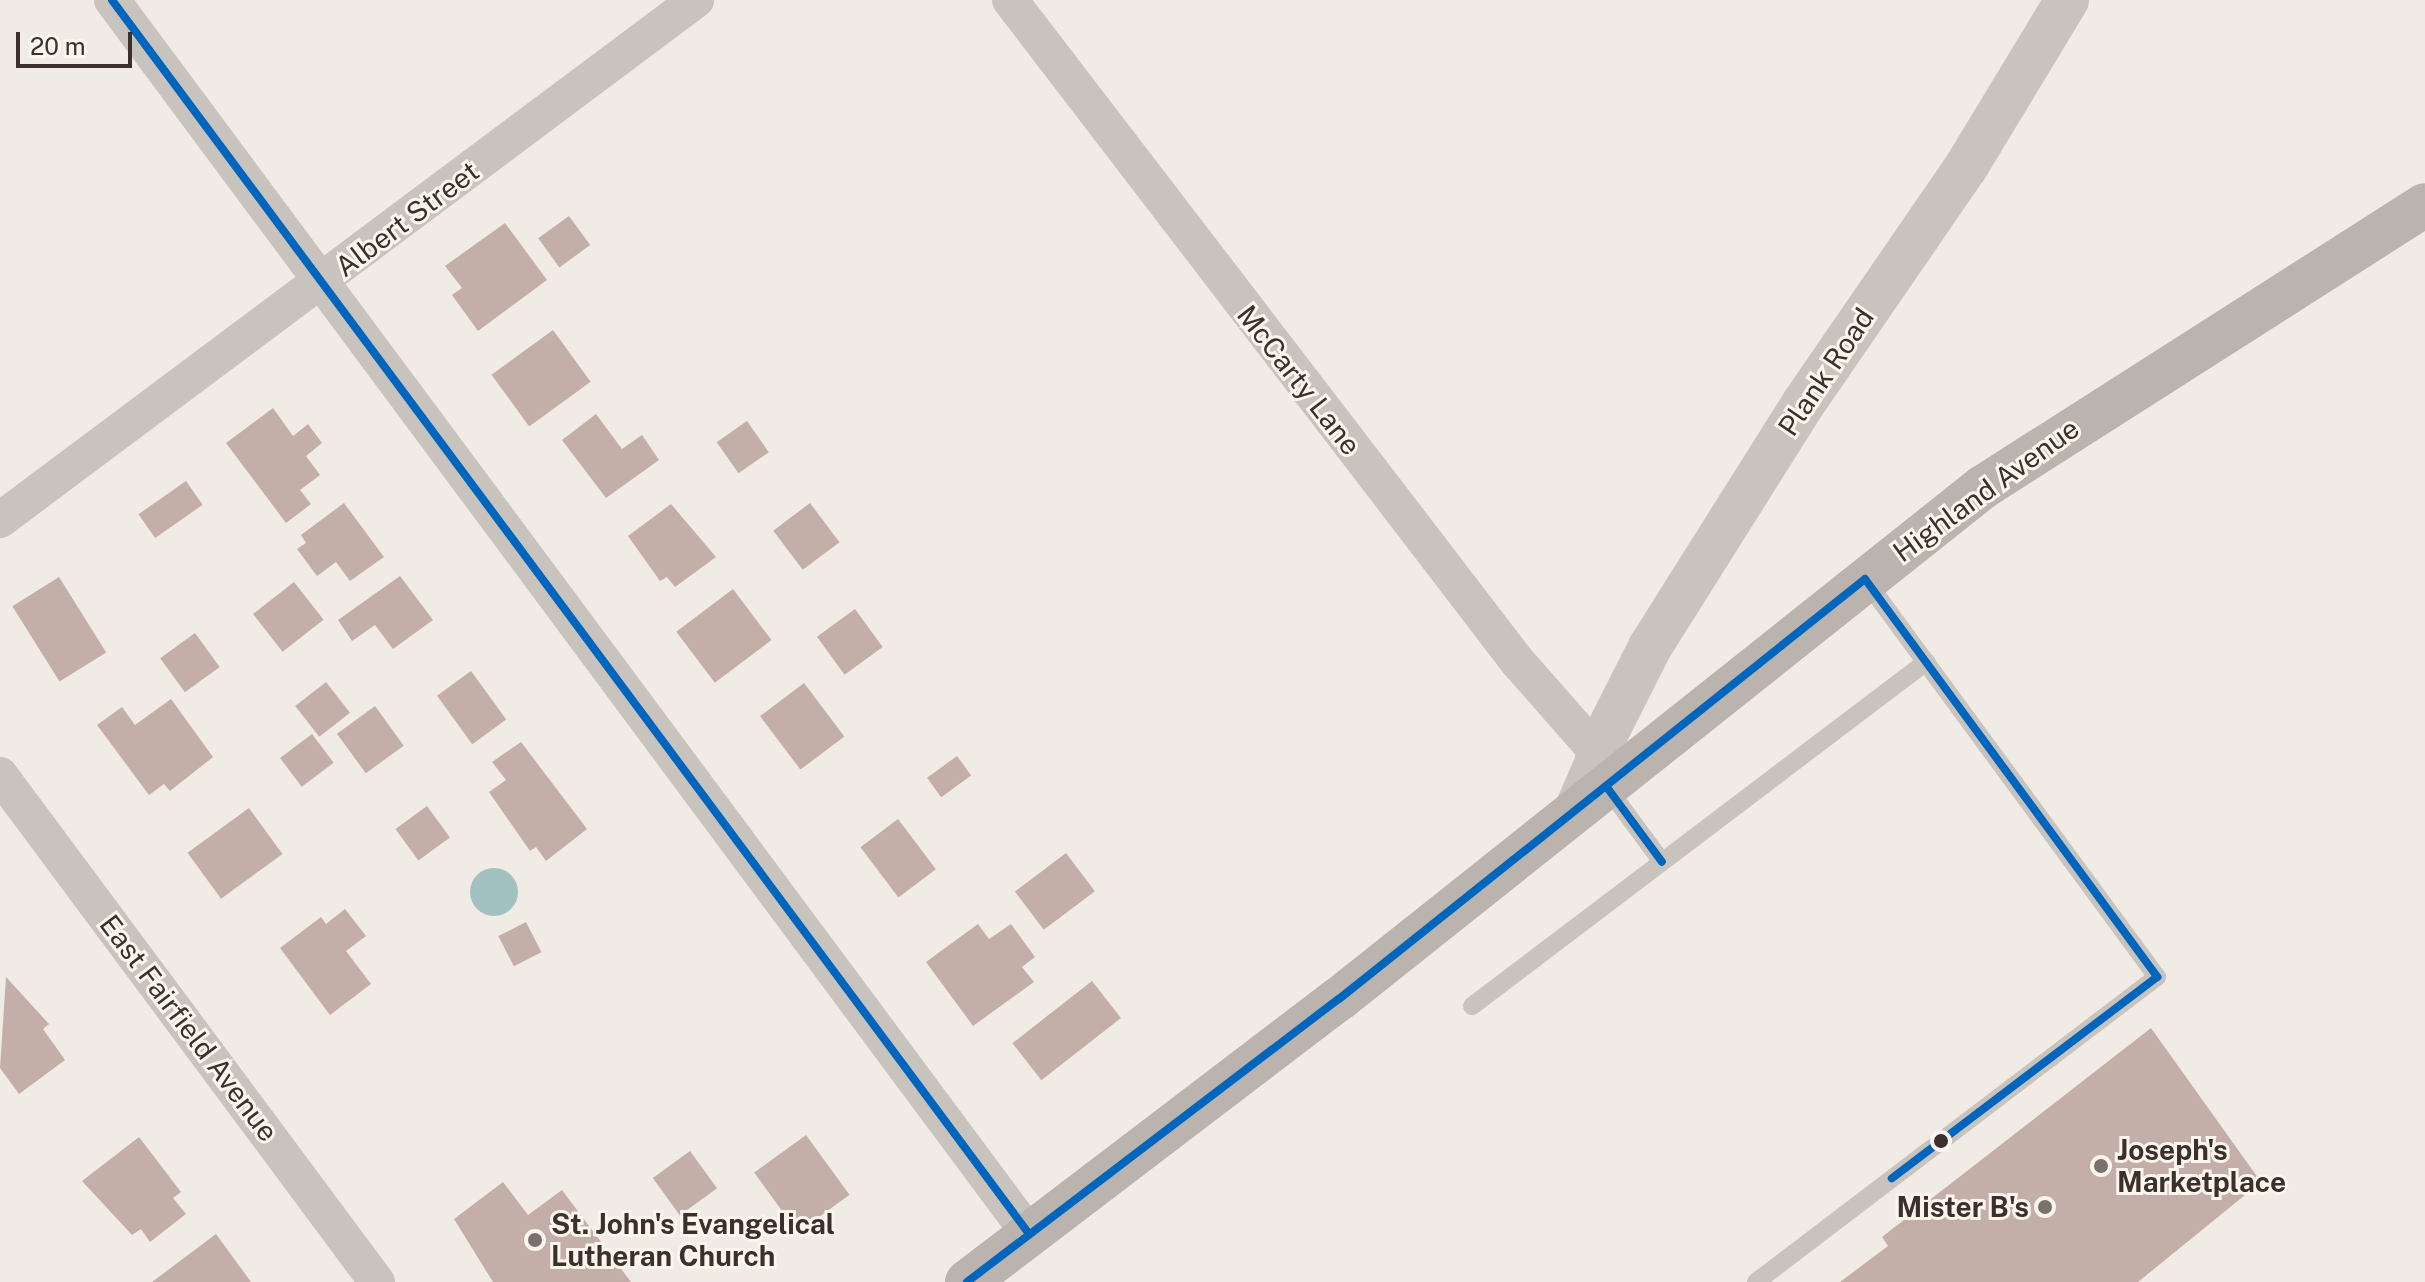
<!DOCTYPE html>
<style>
body{margin:0}
#map{position:relative;width:2425px;height:1282px;overflow:hidden;background:#f0ebe5;font-family:"Public Sans",sans-serif}
div>[style]{position:absolute}
.water>*{inset:0;background:#a1c2c1}
.round{border-radius:50%}
.building>*{inset:0;background:#c3afa7;transform-origin:0 0}
.service>*{height:18px;margin:-9px;padding:0 9px;transform-origin:9px;border-radius:9px;background:#c9c3be}
.minor>*{height:36px;margin:-18px;padding:0 18px;transform-origin:18px;border-radius:18px;background:#c9c3be}
.tertiary>*{height:44px;margin:-22px;padding:0 22px;transform-origin:22px;border-radius:22px;background:#c9c3be}
.secondary>*{height:44px;margin:-22px;padding:0 22px;transform-origin:22px;border-radius:22px;background:#bab3ae}
.bus-1>*{height:8px;margin:-4px;padding:0 4px;transform-origin:4px;border-radius:4px;background:#0065bd}
.dots>*{width:22px;height:22px;translate:-50% -50%;box-sizing:border-box;border:4px solid #fbf5ee;border-radius:50%}
span{translate:-50% -50%;white-space:nowrap;text-align:center;line-height:1.15;-webkit-text-stroke:6px #fbf5ee;paint-order:stroke}
.street-label{font-size:28px;color:#3b302b}
.poi-label{font-size:28px;color:#3b302b;font-weight:700}
.left{translate:0 -50%;text-align:left}
.right{translate:-100% -50%;text-align:right}
.scale{position:absolute;left:16px;top:32px;width:116px;height:36px;box-sizing:border-box;border:4px solid #3b302b;border-top:0;padding-left:10px;font-size:24px;line-height:28px;white-space:nowrap;color:#3b302b;-webkit-text-stroke:6px #fbf5ee;paint-order:stroke}
</style>
<div id="map">
<div class="water">
<div class="round" style="left:470px;top:868px;width:48px;height:48px"></div>
</div>
<div class="building">
<div style="left:569px;top:216px;width:36px;height:38px;rotate:54deg"></div>
<div style="clip-path:polygon(505px 223px,547px 280px,478px 331px,452px 295px,462px 288px,445px 266px)"></div>
<div style="left:553px;top:330px;width:64px;height:76px;rotate:54deg"></div>
<div style="clip-path:polygon(273px 408px,293px 436px,308px 424px,322px 443px,306px 456px,320px 475px,300px 490px,311px 504px,286px 523px,226px 443px)"></div>
<div style="clip-path:polygon(596px 414px,622px 449px,642px 435px,659px 460px,606px 498px,562px 440px)"></div>
<div style="left:747px;top:421px;width:38px;height:37px;rotate:55deg"></div>
<div style="left:186px;top:481px;width:29px;height:58px;rotate:55deg"></div>
<div style="clip-path:polygon(344px 503px,384px 557px,350px 581px,336px 562px,317px 576px,297px 549px,306px 543px,301px 535px)"></div>
<div style="left:810px;top:503px;width:49px;height:46px;rotate:53deg"></div>
<div style="clip-path:polygon(671px 504px,716px 557px,675px 587px,667px 577px,660px 581px,628px 536px)"></div>
<div style="clip-path:polygon(400px 576px,433px 620px,393px 649px,375px 625px,352px 641px,338px 620px)"></div>
<div style="left:59px;top:577px;width:89px;height:55px;rotate:58deg"></div>
<div style="left:294px;top:582px;width:48px;height:52px;rotate:52deg"></div>
<div style="left:733px;top:589px;width:64px;height:71px;rotate:53deg"></div>
<div style="left:855px;top:609px;width:47px;height:47px;rotate:54deg"></div>
<div style="left:195px;top:633px;width:42px;height:43px;rotate:54deg"></div>
<div style="left:471px;top:671px;width:60px;height:42px;rotate:54deg"></div>
<div style="left:326px;top:682px;width:39px;height:39px;rotate:52deg"></div>
<div style="left:804px;top:683px;width:67px;height:55px;rotate:53deg"></div>
<div style="clip-path:polygon(171px 699px,213px 757px,170px 791px,164px 784px,149px 795px,97px 725px,122px 707px,135px 725px)"></div>
<div style="left:375px;top:706px;width:49px;height:47px;rotate:54deg"></div>
<div style="left:312px;top:734px;width:36px;height:40px;rotate:53deg"></div>
<div style="clip-path:polygon(521px 742px,587px 829px,546px 861px,536px 847px,530px 851px,489px 792px,506px 780px,492px 762px)"></div>
<div style="left:957px;top:756px;width:24px;height:37px;rotate:54deg"></div>
<div style="left:427px;top:806px;width:39px;height:39px;rotate:54deg"></div>
<div style="left:249px;top:808px;width:57px;height:76px;rotate:54deg"></div>
<div style="left:898px;top:819px;width:63px;height:47px;rotate:53deg"></div>
<div style="left:1066px;top:853px;width:48px;height:64px;rotate:53deg"></div>
<div style="clip-path:polygon(345px 909px,366px 936px,346px 951px,371px 984px,330px 1015px,280px 948px,321px 917px,326px 924px)"></div>
<div style="left:526px;top:922px;width:34px;height:31px;rotate:63deg"></div>
<div style="clip-path:polygon(978px 924px,989px 939px,1011px 924px,1035px 957px,1022px 967px,1034px 982px,973px 1026px,926px 962px)"></div>
<div style="clip-path:polygon(6px 977px,49px 1024px,43px 1029px,65px 1060px,19px 1094px,0 1068px)"></div>
<div style="left:1092px;top:981px;width:47px;height:101px;rotate:52deg"></div>
<div style="clip-path:polygon(2151px 1028px,2261px 1182px,2138px 1282px,1840px 1282px,1888px 1246px,1882px 1237px)"></div>
<div style="left:806px;top:1135px;width:74px;height:64px;rotate:54deg"></div>
<div style="clip-path:polygon(139px 1137px,181px 1192px,173px 1198px,186px 1214px,150px 1242px,141px 1229px,132px 1235px,82px 1181px)"></div>
<div style="left:690px;top:1151px;width:46px;height:46px;rotate:54deg"></div>
<div style="clip-path:polygon(503px 1182px,528px 1215px,562px 1190px,631px 1282px,493px 1282px,454px 1219px)"></div>
<div style="clip-path:polygon(216px 1234px,251px 1282px,152px 1282px)"></div>
</div>
<div class="service">
<div style="left:1606px;top:786px;width:94px;rotate:53.6deg"></div>
<div style="left:1472px;top:1006px;width:570px;rotate:-37.15deg"></div>
<div style="left:1756px;top:1282px;width:504px;rotate:-37.26deg"></div>
<div style="left:2157px;top:977px;width:494px;rotate:-126.3deg"></div>
</div>
<div class="minor">
<div style="left:112px;top:0;width:1537px;rotate:53.38deg"></div>
<div style="left:1010px;top:0;width:833px;rotate:52.51deg"></div>
<div style="left:1517px;top:661px;width:121px;rotate:48.7deg"></div>
<div style="left:1597px;top:752px;width:70px;rotate:113.6deg"></div>
<div style="left:0;top:520px;width:869px;rotate:-36.76deg"></div>
<div style="left:0;top:775px;width:632px;rotate:53.37deg"></div>
</div>
<div class="tertiary">
<div style="left:1597px;top:752px;width:118px;rotate:-63.2deg"></div>
<div style="left:1650px;top:647px;width:287px;rotate:-57.8deg"></div>
<div style="left:1803px;top:404px;width:288px;rotate:-55.5deg"></div>
<div style="left:1966px;top:167px;width:195px;rotate:-58.8deg"></div>
</div>
<div class="secondary">
<div style="left:967px;top:1282px;width:467px;rotate:-37.3deg"></div>
<div style="left:1339px;top:999px;width:823px;rotate:-38.49deg"></div>
<div style="left:1983px;top:487px;width:524px;rotate:-32.54deg"></div>
</div>
<div class="bus-1">
<div style="left:112px;top:0;width:1537px;rotate:53.38deg"></div>
<div style="left:1606px;top:786px;width:94px;rotate:53.6deg"></div>
<div style="left:967px;top:1282px;width:467px;rotate:-37.3deg"></div>
<div style="left:1339px;top:999px;width:673px;rotate:-38.61deg"></div>
<div style="left:1865px;top:579px;width:494px;rotate:53.7deg"></div>
<div style="left:2157px;top:977px;width:333px;rotate:142.8deg"></div>
</div>
<div class="dots">
<div style="left:1941px;top:1141px;background:#3b302b"></div>
<div style="left:2101px;top:1166px;background:#7a716c"></div>
<div style="left:2045px;top:1207px;background:#7a716c"></div>
<div style="left:535px;top:1240px;background:#7a716c"></div>
</div>
<div class="street-label">
<span style="left:407px;top:219px;rotate:-37deg">Albert Street</span>
<span style="left:1826px;top:372px;rotate:-56deg">Plank Road</span>
<span style="left:1299px;top:380px;rotate:52deg">McCarty Lane</span>
<span style="left:1986px;top:490px;rotate:-36deg">Highland Avenue</span>
<span style="left:189px;top:1028px;rotate:53deg">East Fairfield Avenue</span>
</div>
<div class="poi-label">
<span class="left" style="left:2117px;top:1166px">Joseph's<br>Marketplace</span>
<span class="right" style="left:2029px;top:1207px">Mister B's</span>
<span class="left" style="left:551px;top:1240px">St. John's Evangelical<br>Lutheran Church</span>
</div>
<div class="scale">20 m</div>
</div>
